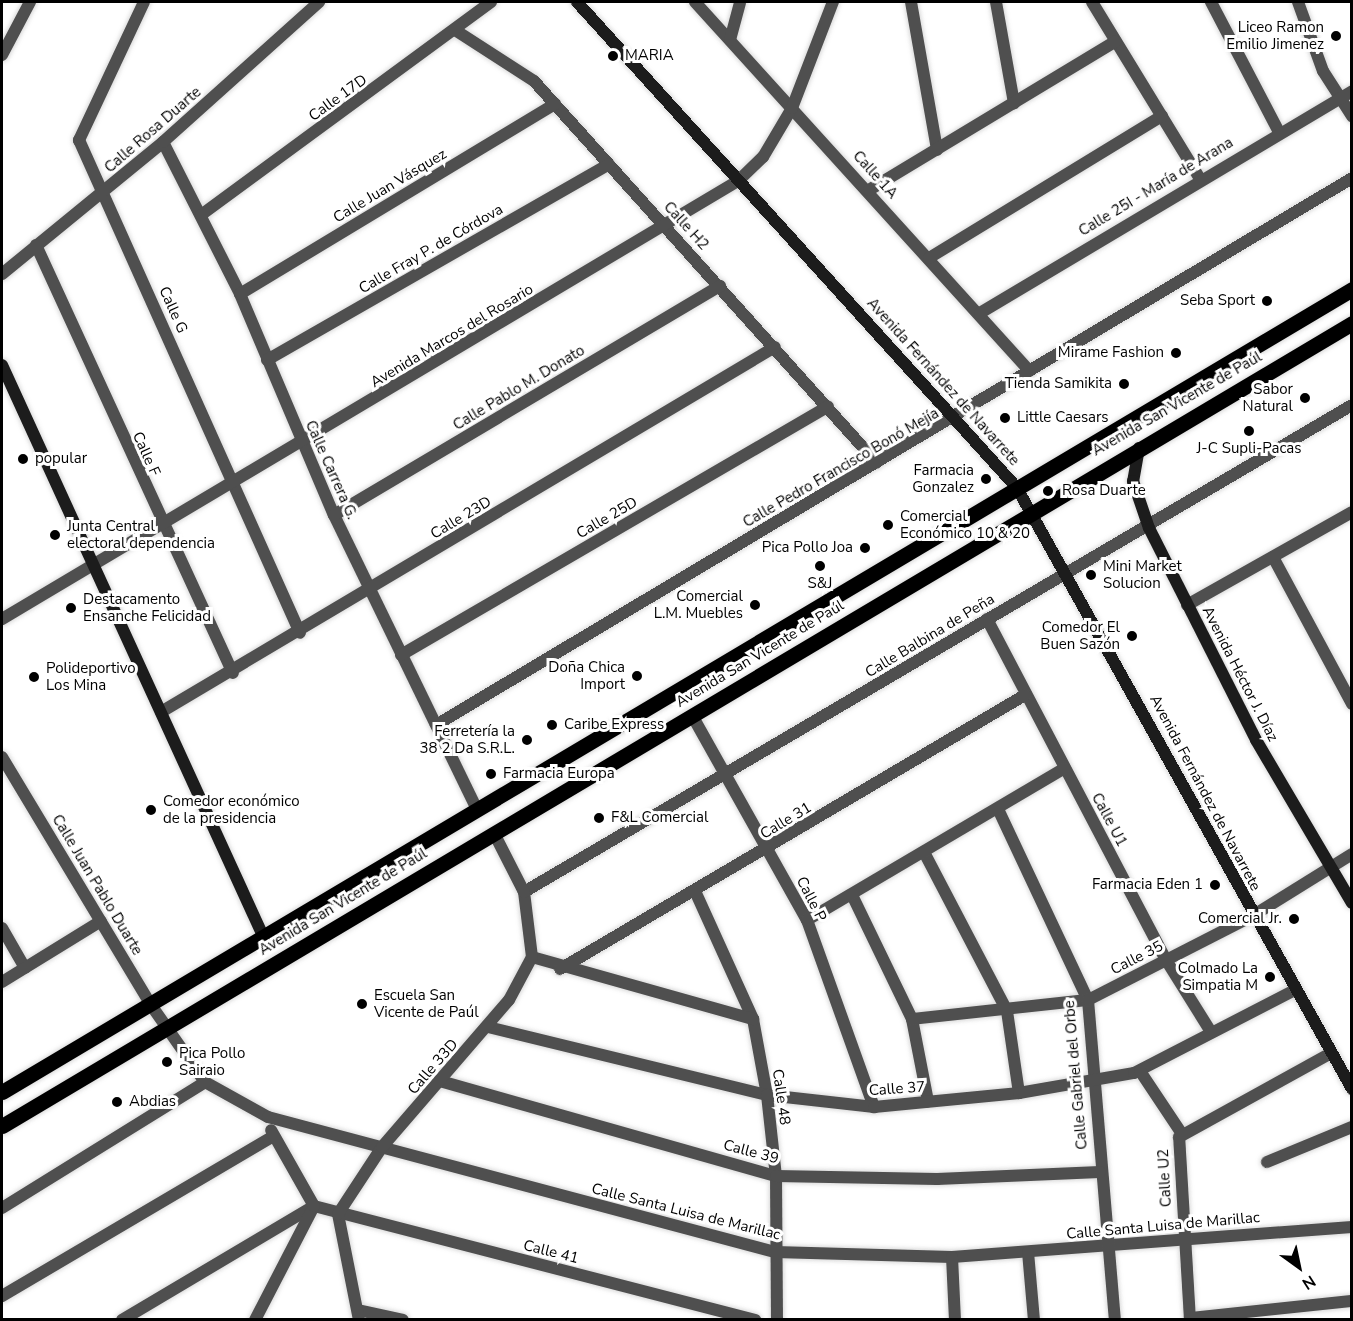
<!DOCTYPE html>
<meta charset="utf-8">
<style>
body{margin:0}
#map{position:relative;width:1353px;height:1321px;overflow:hidden;background:#fff;font-family:"Nunito Sans",sans-serif}
div>[style]{position:absolute}
.roads{filter:drop-shadow(0 0 2px #dbdbdb) drop-shadow(0 0 2px #dbdbdb)}
.street>*{height:12px;margin:-6px;padding:0 6px;transform-origin:6px;border-radius:6px;background:#4f4f4f}
.secondary>*{height:12px;margin:-6px;padding:0 6px;transform-origin:6px;border-radius:6px;background:#1c1c1c}
.primary>*{height:15px;margin:-7.5px;padding:0 7.5px;transform-origin:7.5px;border-radius:7.5px;background:#000}
.dots>*{width:16px;height:16px;translate:-50% -50%;box-sizing:border-box;border:3px solid #fff;border-radius:50%}
span{translate:-50% -50%;white-space:nowrap;text-align:center;line-height:1.15;-webkit-text-stroke:6px #fff;paint-order:stroke}
.poi-label{font-size:15px;color:#000}
.right{translate:-100% -50%;text-align:right}
.left{translate:0 -50%;text-align:left}
.street-label{font-size:15px;color:#000}
.frame{position:absolute;inset:0;border:3px solid #000;pointer-events:none}
.north{position:absolute;left:1269px;top:1237px;width:60px;height:60px;-webkit-text-stroke:4px #fff;paint-order:stroke;rotate:147deg;font-size:16px;font-weight:700;line-height:24px;text-align:center;color:#000}
.north::after{content:'';display:block;margin:auto;width:21px;height:27px;background:#000;clip-path:polygon(50% 0,100% 100%,50% 72%,0 100%)}
</style>
<div id="map">
<div class="roads">
<div class="street">
<div style="left:144px;top:2px;width:153px;rotate:115.2deg"></div>
<div style="left:79px;top:140px;width:540px;rotate:65.85deg"></div>
<div style="left:695px;top:2px;width:498px;rotate:47.8deg"></div>
<div style="left:911px;top:2px;width:150px;rotate:80deg"></div>
<div style="left:996px;top:2px;width:103px;rotate:79.9deg"></div>
<div style="left:1092px;top:2px;width:205px;rotate:58.6deg"></div>
<div style="left:1211px;top:2px;width:144px;rotate:62.4deg"></div>
<div style="left:1298px;top:2px;width:73px;rotate:70.1deg"></div>
<div style="left:1323px;top:71px;width:54px;rotate:57.2deg"></div>
<div style="left:455px;top:30px;width:94px;rotate:32.8deg"></div>
<div style="left:534px;top:81px;width:513px;rotate:48.08deg"></div>
<div style="left:730px;top:40px;width:39px;rotate:-75deg"></div>
<div style="left:2px;top:55px;width:60px;rotate:-62.2deg"></div>
<div style="left:163px;top:142px;width:170px;rotate:63.1deg"></div>
<div style="left:240px;top:294px;width:240px;rotate:67deg"></div>
<div style="left:334px;top:515px;width:326px;rotate:64.1deg"></div>
<div style="left:869px;top:190px;width:288px;rotate:-31.1deg"></div>
<div style="left:201px;top:215px;width:360px;rotate:-36.3deg"></div>
<div style="left:36px;top:245px;width:471px;rotate:65.3deg"></div>
<div style="left:929px;top:258px;width:273px;rotate:-31.4deg"></div>
<div style="left:2px;top:274px;width:208px;rotate:-39.3deg"></div>
<div style="left:163px;top:142px;width:210px;rotate:-41.9deg"></div>
<div style="left:240px;top:294px;width:368px;rotate:-31.1deg"></div>
<div style="left:980px;top:313px;width:433px;rotate:-30.8deg"></div>
<div style="left:267px;top:360px;width:394px;rotate:-29.8deg"></div>
<div style="left:334px;top:515px;width:449px;rotate:-30.7deg"></div>
<div style="left:1273px;top:557px;width:167px;rotate:61.7deg"></div>
<div style="left:1187px;top:605px;width:189px;rotate:-29.4deg"></div>
<div style="left:2px;top:619px;width:856px;rotate:-30.76deg"></div>
<div style="left:738px;top:181px;width:35px;rotate:-44deg"></div>
<div style="left:763px;top:157px;width:57px;rotate:-59.4deg"></div>
<div style="left:792px;top:108px;width:114px;rotate:-68.9deg"></div>
<div style="left:987px;top:619px;width:385px;rotate:62.3deg"></div>
<div style="left:1166px;top:960px;width:85px;rotate:58deg"></div>
<div style="left:401px;top:655px;width:494px;rotate:-30.2deg"></div>
<div style="left:161px;top:712px;width:714px;rotate:-30.73deg"></div>
<div style="left:693px;top:717px;width:233px;rotate:60.7deg"></div>
<div style="left:807px;top:920px;width:199px;rotate:70.3deg"></div>
<div style="left:436px;top:725px;width:1067px;rotate:-30.84deg"></div>
<div style="left:2px;top:757px;width:289px;rotate:59deg"></div>
<div style="left:151px;top:1005px;width:94px;rotate:55deg"></div>
<div style="left:205px;top:1082px;width:72px;rotate:29.1deg"></div>
<div style="left:268px;top:1117px;width:525px;rotate:14.91deg"></div>
<div style="left:775px;top:1252px;width:177px;rotate:1.6deg"></div>
<div style="left:952px;top:1257px;width:401px;rotate:-4.3deg"></div>
<div style="left:998px;top:809px;width:211px;rotate:64.8deg"></div>
<div style="left:1088px;top:1000px;width:321px;rotate:85.2deg"></div>
<div style="left:925px;top:854px;width:177px;rotate:62.4deg"></div>
<div style="left:1007px;top:1011px;width:83px;rotate:81.7deg"></div>
<div style="left:695px;top:891px;width:141px;rotate:65.6deg"></div>
<div style="left:753px;top:1019px;width:77px;rotate:79.6deg"></div>
<div style="left:767px;top:1095px;width:81px;rotate:83.7deg"></div>
<div style="left:776px;top:1176px;width:144px;rotate:89.6deg"></div>
<div style="left:524px;top:892px;width:961px;rotate:-30.46deg"></div>
<div style="left:853px;top:897px;width:136px;rotate:64.2deg"></div>
<div style="left:912px;top:1019px;width:84px;rotate:79deg"></div>
<div style="left:807px;top:920px;width:299px;rotate:-30.5deg"></div>
<div style="left:2px;top:928px;width:46px;rotate:60.1deg"></div>
<div style="left:532px;top:957px;width:230px;rotate:15.7deg"></div>
<div style="left:560px;top:969px;width:540px;rotate:-30.51deg"></div>
<div style="left:2px;top:982px;width:116px;rotate:-31.6deg"></div>
<div style="left:912px;top:1019px;width:177px;rotate:-6.2deg"></div>
<div style="left:1088px;top:1000px;width:186px;rotate:-27.1deg"></div>
<div style="left:1254px;top:915px;width:115px;rotate:-31.9deg"></div>
<div style="left:488px;top:1027px;width:287px;rotate:13.7deg"></div>
<div style="left:767px;top:1095px;width:108px;rotate:6.4deg"></div>
<div style="left:874px;top:1107px;width:146px;rotate:-5.5deg"></div>
<div style="left:1019px;top:1093px;width:117px;rotate:-9.9deg"></div>
<div style="left:1134px;top:1073px;width:181px;rotate:-27.3deg"></div>
<div style="left:1140px;top:1071px;width:76px;rotate:56.3deg"></div>
<div style="left:440px;top:1081px;width:349px;rotate:15.8deg"></div>
<div style="left:776px;top:1176px;width:161px;rotate:1.1deg"></div>
<div style="left:937px;top:1179px;width:163px;rotate:-2.5deg"></div>
<div style="left:1267px;top:1162px;width:92px;rotate:-22.4deg"></div>
<div style="left:2px;top:1208px;width:239px;rotate:-31.8deg"></div>
<div style="left:1028px;top:1252px;width:68px;rotate:85deg"></div>
<div style="left:952px;top:1257px;width:63px;rotate:87.3deg"></div>
<div style="left:2px;top:1296px;width:313px;rotate:-30.5deg"></div>
<div style="left:358px;top:1310px;width:46px;rotate:12.5deg"></div>
<div style="left:1190px;top:1318px;width:163px;rotate:-6deg"></div>
<div style="left:122px;top:1320px;width:223px;rotate:-30.7deg"></div>
<div style="left:314px;top:1206px;width:456px;rotate:14.5deg"></div>
<div style="left:255px;top:1320px;width:128px;rotate:-62.6deg"></div>
<div style="left:314px;top:1206px;width:87px;rotate:-119.5deg"></div>
<div style="left:359px;top:1320px;width:108px;rotate:-101.2deg"></div>
<div style="left:338px;top:1214px;width:80px;rotate:-56.7deg"></div>
<div style="left:382px;top:1147px;width:194px;rotate:-49.2deg"></div>
<div style="left:509px;top:1000px;width:49px;rotate:-61.9deg"></div>
<div style="left:532px;top:957px;width:65px;rotate:-97deg"></div>
<div style="left:524px;top:892px;width:66px;rotate:-117deg"></div>
<div style="left:1190px;top:1320px;width:183px;rotate:-93.4deg"></div>
<div style="left:1179px;top:1137px;width:174px;rotate:-28.9deg"></div>
</div>
<div class="secondary">
<div style="left:577px;top:2px;width:656px;rotate:47.84deg"></div>
<div style="left:1017px;top:488px;width:688px;rotate:60.86deg"></div>
<div style="left:2px;top:365px;width:630px;rotate:65.43deg"></div>
<div style="left:1139px;top:448px;width:34px;rotate:100deg"></div>
<div style="left:1133px;top:481px;width:50px;rotate:71.2deg"></div>
<div style="left:1149px;top:528px;width:237px;rotate:63.2deg"></div>
<div style="left:1256px;top:740px;width:189px;rotate:59.5deg"></div>
</div>
<div class="primary">
<div style="left:2px;top:1092px;width:1571px;rotate:-30.74deg"></div>
<div style="left:2px;top:1126px;width:1571px;rotate:-30.74deg"></div>
</div>
</div>
<div class="dots">
<div style="left:1336px;top:36px;background:#000"></div>
<div style="left:613px;top:56px;background:#000"></div>
<div style="left:1267px;top:301px;background:#000"></div>
<div style="left:1176px;top:353px;background:#000"></div>
<div style="left:1124px;top:384px;background:#000"></div>
<div style="left:1305px;top:398px;background:#000"></div>
<div style="left:1005px;top:418px;background:#000"></div>
<div style="left:1249px;top:431px;background:#000"></div>
<div style="left:23px;top:459px;background:#000"></div>
<div style="left:986px;top:479px;background:#000"></div>
<div style="left:1048px;top:491px;background:#000"></div>
<div style="left:888px;top:525px;background:#000"></div>
<div style="left:55px;top:535px;background:#000"></div>
<div style="left:865px;top:548px;background:#000"></div>
<div style="left:820px;top:566px;background:#000"></div>
<div style="left:1091px;top:575px;background:#000"></div>
<div style="left:755px;top:605px;background:#000"></div>
<div style="left:71px;top:608px;background:#000"></div>
<div style="left:1132px;top:636px;background:#000"></div>
<div style="left:637px;top:676px;background:#000"></div>
<div style="left:34px;top:677px;background:#000"></div>
<div style="left:552px;top:725px;background:#000"></div>
<div style="left:527px;top:740px;background:#000"></div>
<div style="left:491px;top:774px;background:#000"></div>
<div style="left:151px;top:810px;background:#000"></div>
<div style="left:599px;top:818px;background:#000"></div>
<div style="left:1215px;top:885px;background:#000"></div>
<div style="left:1294px;top:919px;background:#000"></div>
<div style="left:1270px;top:977px;background:#000"></div>
<div style="left:362px;top:1004px;background:#000"></div>
<div style="left:167px;top:1062px;background:#000"></div>
<div style="left:117px;top:1102px;background:#000"></div>
</div>
<div class="poi-label">
<span class="right" style="left:1324px;top:36px">Liceo Ramon<br>Emilio Jimenez</span>
<span class="left" style="left:625px;top:56px">MARIA</span>
<span class="right" style="left:1255px;top:301px">Seba Sport</span>
<span class="right" style="left:1164px;top:353px">Mirame Fashion</span>
<span class="right" style="left:1112px;top:384px">Tienda Samikita</span>
<span class="right" style="left:1293px;top:398px">Sabor<br>Natural</span>
<span class="left" style="left:1017px;top:418px">Little Caesars</span>
<span style="left:1249px;top:449px">J-C Supli-Pacas</span>
<span class="left" style="left:35px;top:459px">popular</span>
<span class="right" style="left:974px;top:479px">Farmacia<br>Gonzalez</span>
<span class="left" style="left:1062px;top:491px">Rosa Duarte</span>
<span class="left" style="left:900px;top:525px">Comercial<br>Económico 10 &amp; 20</span>
<span class="left" style="left:67px;top:535px">Junta Central<br>electoral dependencia</span>
<span class="right" style="left:853px;top:548px">Pica Pollo Joa</span>
<span class="left" style="left:1103px;top:575px">Mini Market<br>Solucion</span>
<span style="left:820px;top:584px">S&amp;J</span>
<span class="right" style="left:743px;top:605px">Comercial<br>L.M. Muebles</span>
<span class="left" style="left:83px;top:608px">Destacamento<br>Ensanche Felicidad</span>
<span class="right" style="left:1120px;top:636px">Comedor El<br>Buen Sazón</span>
<span class="right" style="left:625px;top:676px">Doña Chica<br>Import</span>
<span class="left" style="left:46px;top:677px">Polideportivo<br>Los Mina</span>
<span class="left" style="left:564px;top:725px">Caribe Express</span>
<span class="right" style="left:515px;top:740px">Ferretería la<br>38 2 Da S.R.L.</span>
<span class="left" style="left:503px;top:774px">Farmacia Europa</span>
<span class="left" style="left:163px;top:810px">Comedor económico<br>de la presidencia</span>
<span class="left" style="left:611px;top:818px">F&amp;L Comercial</span>
<span class="right" style="left:1203px;top:885px">Farmacia Eden 1</span>
<span class="right" style="left:1282px;top:919px">Comercial Jr.</span>
<span class="right" style="left:1258px;top:977px">Colmado La<br>Simpatia M</span>
<span class="left" style="left:374px;top:1004px">Escuela San<br>Vicente de Paúl</span>
<span class="left" style="left:179px;top:1062px">Pica Pollo<br>Sairaio</span>
<span class="left" style="left:129px;top:1102px">Abdias</span>
</div>
<div class="street-label">
<span style="left:338px;top:98px;rotate:-36deg">Calle 17D</span>
<span style="left:153px;top:130px;rotate:-41deg">Calle Rosa Duarte</span>
<span style="left:875px;top:175px;rotate:48deg">Calle 1A</span>
<span style="left:390px;top:186px;rotate:-31deg">Calle Juan Vásquez</span>
<span style="left:1156px;top:187px;rotate:-31deg">Calle 25I - María de Arana</span>
<span style="left:686px;top:226px;rotate:48deg">Calle H2</span>
<span style="left:431px;top:249px;rotate:-30deg">Calle Fray P. de Córdova</span>
<span style="left:173px;top:310px;rotate:66deg">Calle G</span>
<span style="left:452px;top:336px;rotate:-31deg">Avenida Marcos del Rosario</span>
<span style="left:943px;top:382px;rotate:48deg">Avenida Fernández de Navarrete</span>
<span style="left:519px;top:388px;rotate:-31deg">Calle Pablo M. Donato</span>
<span style="left:1177px;top:404px;rotate:-30deg">Avenida San Vicente de Paúl</span>
<span style="left:146px;top:454px;rotate:66deg">Calle F</span>
<span style="left:841px;top:468px;rotate:-30deg">Calle Pedro Francisco Bonó Mejía</span>
<span style="left:331px;top:470px;rotate:66deg">Calle Carrera G.</span>
<span style="left:461px;top:518px;rotate:-31deg">Calle 23D</span>
<span style="left:607px;top:518px;rotate:-30deg">Calle 25D</span>
<span style="left:930px;top:636px;rotate:-31deg">Calle Balbina de Peña</span>
<span style="left:760px;top:654px;rotate:-31deg">Avenida San Vicente de Paúl</span>
<span style="left:1240px;top:674px;rotate:63deg">Avenida Héctor J. Díaz</span>
<span style="left:1205px;top:793px;rotate:62deg">Avenida Fernández de Navarrete</span>
<span style="left:1109px;top:820px;rotate:62deg">Calle U1</span>
<span style="left:786px;top:821px;rotate:-31deg">Calle 31</span>
<span style="left:97px;top:885px;rotate:59deg">Calle Juan Pablo Duarte</span>
<span style="left:811px;top:899px;rotate:63deg">Calle P</span>
<span style="left:343px;top:902px;rotate:-31deg">Avenida San Vicente de Paúl</span>
<span style="left:1137px;top:958px;rotate:-27deg">Calle 35</span>
<span style="left:433px;top:1067px;rotate:-49deg">Calle 33D</span>
<span style="left:1076px;top:1075px;rotate:-95deg">Calle Gabriel del Orbe</span>
<span style="left:897px;top:1089px;rotate:-4deg">Calle 37</span>
<span style="left:781px;top:1097px;rotate:82deg">Calle 48</span>
<span style="left:751px;top:1152px;rotate:15deg">Calle 39</span>
<span style="left:1165px;top:1178px;rotate:-93deg">Calle U2</span>
<span style="left:686px;top:1212px;rotate:14deg">Calle Santa Luisa de Marillac</span>
<span style="left:1163px;top:1226px;rotate:-5deg">Calle Santa Luisa de Marillac</span>
<span style="left:551px;top:1252px;rotate:14deg">Calle 41</span>
</div>
<div class="frame"></div>
<div class="north">N</div>
</div>
